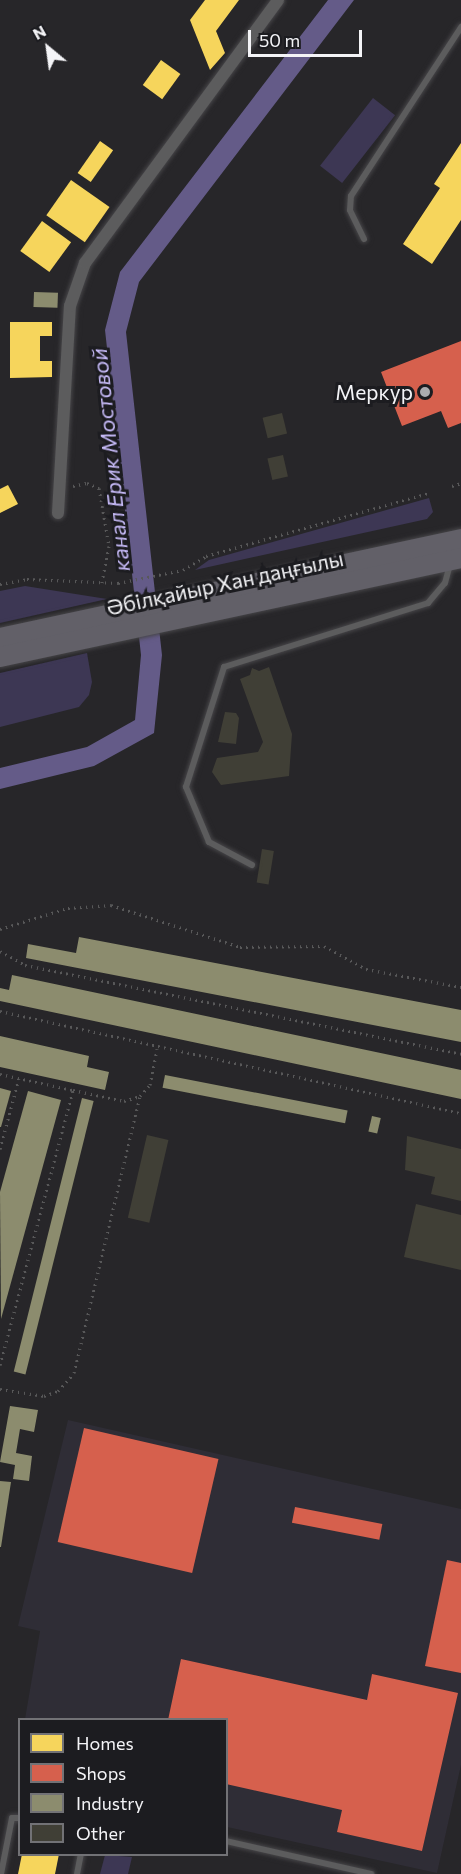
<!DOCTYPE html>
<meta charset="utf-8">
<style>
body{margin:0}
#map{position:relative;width:461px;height:1874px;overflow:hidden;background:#272629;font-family:Commissioner,sans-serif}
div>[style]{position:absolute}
.built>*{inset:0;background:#2f2d36}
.green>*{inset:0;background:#3d3754;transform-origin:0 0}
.water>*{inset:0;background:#645b88}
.homes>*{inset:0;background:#f6d55c;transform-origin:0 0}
.shops>*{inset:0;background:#d6604d;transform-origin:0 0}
.industry>*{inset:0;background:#8c8c6e;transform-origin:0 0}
.building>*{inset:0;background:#403f36;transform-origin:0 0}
.path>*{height:3px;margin-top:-1.5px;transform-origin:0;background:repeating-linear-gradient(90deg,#585859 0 1.5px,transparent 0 6px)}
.roads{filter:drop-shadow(0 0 2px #464548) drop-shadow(0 0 2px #464548)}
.service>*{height:6px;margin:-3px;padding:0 3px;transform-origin:3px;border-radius:3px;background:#5c5c5d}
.minor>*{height:12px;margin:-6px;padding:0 6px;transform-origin:6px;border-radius:6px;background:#5c5c5d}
.primary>*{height:20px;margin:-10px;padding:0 10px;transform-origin:10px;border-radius:10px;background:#626068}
.dots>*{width:16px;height:16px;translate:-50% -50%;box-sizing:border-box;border:3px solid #1c1c20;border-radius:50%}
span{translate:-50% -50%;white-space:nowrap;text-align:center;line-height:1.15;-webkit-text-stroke:6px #1c1c20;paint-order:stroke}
.poi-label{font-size:21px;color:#f4f4f7}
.right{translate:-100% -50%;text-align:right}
.street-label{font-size:21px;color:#f4f4f7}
.water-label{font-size:22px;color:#c6baf7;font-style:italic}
.legend{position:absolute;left:18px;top:1718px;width:210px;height:138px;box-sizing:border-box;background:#1c1c20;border:2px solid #727276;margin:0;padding:8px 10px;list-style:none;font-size:18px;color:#f4f4f7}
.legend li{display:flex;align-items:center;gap:12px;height:30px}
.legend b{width:30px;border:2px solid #727276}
.north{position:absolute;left:18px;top:18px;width:60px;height:60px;-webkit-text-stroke:4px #1c1c20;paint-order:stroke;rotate:331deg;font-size:16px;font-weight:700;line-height:24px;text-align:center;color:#f4f4f7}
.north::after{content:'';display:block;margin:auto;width:21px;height:27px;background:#f4f4f7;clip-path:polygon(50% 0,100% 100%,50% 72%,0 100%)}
.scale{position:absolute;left:248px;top:30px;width:114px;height:27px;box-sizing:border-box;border:3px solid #f4f4f7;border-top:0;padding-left:8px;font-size:18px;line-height:21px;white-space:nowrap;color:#f4f4f7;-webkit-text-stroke:4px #1c1c20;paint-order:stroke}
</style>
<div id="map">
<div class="built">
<div style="clip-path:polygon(68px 1420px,461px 1509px,461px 1765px,437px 1873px,227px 1827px,226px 1720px,25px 1719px,40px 1631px,18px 1626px)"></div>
</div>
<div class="green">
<div style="left:373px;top:98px;width:28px;height:86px;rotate:38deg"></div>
<div style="clip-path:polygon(429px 498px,433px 512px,427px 519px,195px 570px,209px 560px)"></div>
<div style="clip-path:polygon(25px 586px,107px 599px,0 623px,0 591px)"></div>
<div style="clip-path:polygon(87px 653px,92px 682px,89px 695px,79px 707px,0 727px,0 673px)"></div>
<div style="clip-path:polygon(105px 1855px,132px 1857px,128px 1874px,100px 1874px)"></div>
</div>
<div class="water">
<div style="clip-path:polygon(328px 0,354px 0,139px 282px,126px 332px,162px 655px,154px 733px,94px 766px,0 789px,0 768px,87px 747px,135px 720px,141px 655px,105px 330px,120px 272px)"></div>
</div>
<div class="homes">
<div style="clip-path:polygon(205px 0,239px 0,216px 31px,225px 53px,210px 70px,190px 20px)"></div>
<div style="left:161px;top:60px;width:24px;height:31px;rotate:36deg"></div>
<div style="left:100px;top:141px;width:16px;height:39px;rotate:35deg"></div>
<div style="clip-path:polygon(461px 143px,461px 220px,432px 264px,403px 244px,440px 188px,434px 184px)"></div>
<div style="left:71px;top:180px;width:47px;height:43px;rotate:35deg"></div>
<div style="left:42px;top:221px;width:36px;height:37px;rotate:36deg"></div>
<div style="clip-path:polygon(10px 322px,52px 322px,52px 336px,40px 336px,40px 361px,52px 361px,52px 377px,10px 378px)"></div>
<div style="clip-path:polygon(8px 485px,18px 504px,0 513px,0 489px)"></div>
<div style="clip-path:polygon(22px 1854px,59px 1854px,55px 1874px,18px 1874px)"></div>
</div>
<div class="shops">
<div style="clip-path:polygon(461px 341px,461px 423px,448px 428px,441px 411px,402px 426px,381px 372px)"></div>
<div style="left:84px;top:1428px;width:138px;height:117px;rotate:13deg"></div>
<div style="left:295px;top:1507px;width:89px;height:16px;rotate:11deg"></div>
<div style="clip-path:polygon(447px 1560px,461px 1563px,461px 1673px,425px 1666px)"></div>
<div style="clip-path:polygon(181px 1659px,367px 1700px,372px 1674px,458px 1693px,422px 1851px,337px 1832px,342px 1810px,226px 1784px,226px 1720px,168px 1720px)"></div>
</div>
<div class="industry">
<div style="left:34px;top:292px;width:24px;height:15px;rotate:2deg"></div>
<div style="clip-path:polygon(79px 937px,461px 1010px,461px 1042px,26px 958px,28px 944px,76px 953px)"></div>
<div style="clip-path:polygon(12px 975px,461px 1070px,461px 1099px,0 1001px,0 988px,9px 990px)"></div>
<div style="clip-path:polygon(0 1036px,89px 1056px,87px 1067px,109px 1072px,105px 1090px,0 1067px)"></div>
<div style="left:165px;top:1075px;width:186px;height:13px;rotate:11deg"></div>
<div style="clip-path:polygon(0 1088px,11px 1091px,1px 1127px,0 1127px)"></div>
<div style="clip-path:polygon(28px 1091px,61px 1100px,1px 1319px,0 1192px)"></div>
<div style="left:82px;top:1098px;width:12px;height:282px;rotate:14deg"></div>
<div style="left:372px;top:1116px;width:9px;height:16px;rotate:13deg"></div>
<div style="clip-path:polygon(10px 1406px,38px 1410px,34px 1432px,20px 1429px,16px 1453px,32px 1456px,29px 1481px,13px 1479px,15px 1465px,0 1462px)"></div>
<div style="clip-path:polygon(0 1481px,11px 1482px,1px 1547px,0 1547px)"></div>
</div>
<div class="building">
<div style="left:282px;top:413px;width:21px;height:20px;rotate:76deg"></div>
<div style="left:283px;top:455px;width:22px;height:16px;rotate:77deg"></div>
<div style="clip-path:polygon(269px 667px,292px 734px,289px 776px,221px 785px,212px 772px,217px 758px,258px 752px,263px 742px,240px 679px,250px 675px,252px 668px,259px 671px)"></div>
<div style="clip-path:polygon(225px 712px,236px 713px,239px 718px,236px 744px,218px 742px)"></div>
<div style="left:262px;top:849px;width:12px;height:34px;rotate:9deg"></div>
<div style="left:147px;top:1135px;width:22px;height:85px;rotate:13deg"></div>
<div style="clip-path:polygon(407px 1136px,461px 1149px,461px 1201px,431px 1194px,435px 1177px,405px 1170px)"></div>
<div style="clip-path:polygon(416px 1204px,461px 1215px,461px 1270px,404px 1257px)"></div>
</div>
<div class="path">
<div style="left:73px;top:486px;width:14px;rotate:-12deg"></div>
<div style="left:87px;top:483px;width:13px;rotate:23deg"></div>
<div style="left:99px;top:488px;width:59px;rotate:80.2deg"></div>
<div style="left:109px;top:546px;width:38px;rotate:101deg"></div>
<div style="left:452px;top:486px;width:9px;rotate:-18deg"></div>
<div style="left:0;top:584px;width:27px;rotate:-10deg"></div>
<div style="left:27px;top:579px;width:91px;rotate:2.5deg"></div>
<div style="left:118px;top:583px;width:66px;rotate:-11.3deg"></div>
<div style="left:183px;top:570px;width:27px;rotate:-31deg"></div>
<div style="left:206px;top:556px;width:231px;rotate:-15.8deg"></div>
<div style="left:0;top:929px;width:71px;rotate:-17.2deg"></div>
<div style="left:68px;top:908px;width:43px;rotate:-4deg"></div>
<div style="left:111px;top:905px;width:136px;rotate:18deg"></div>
<div style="left:240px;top:947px;width:84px;rotate:-0.7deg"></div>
<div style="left:324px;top:946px;width:48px;rotate:28.7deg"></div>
<div style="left:366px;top:969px;width:97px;rotate:10.7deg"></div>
<div style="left:0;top:951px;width:29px;rotate:29deg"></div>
<div style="left:25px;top:965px;width:445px;rotate:11.5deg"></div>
<div style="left:0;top:1011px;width:472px;rotate:12.5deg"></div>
<div style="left:0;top:1074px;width:75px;rotate:12.4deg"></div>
<div style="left:0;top:1149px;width:73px;rotate:-75deg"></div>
<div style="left:0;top:1365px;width:285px;rotate:-75.1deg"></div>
<div style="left:73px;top:1090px;width:52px;rotate:12.2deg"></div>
<div style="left:124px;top:1101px;width:17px;rotate:-17deg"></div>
<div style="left:140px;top:1096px;width:15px;rotate:-48deg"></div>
<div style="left:150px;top:1085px;width:37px;rotate:-79deg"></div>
<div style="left:0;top:1389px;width:45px;rotate:9deg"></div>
<div style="left:44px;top:1396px;width:15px;rotate:-20deg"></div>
<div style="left:58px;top:1391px;width:24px;rotate:-48deg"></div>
<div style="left:74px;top:1373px;width:284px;rotate:-76.6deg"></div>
</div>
<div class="roads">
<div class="service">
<div style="left:364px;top:239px;width:32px;rotate:-116deg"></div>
<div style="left:350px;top:210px;width:14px;rotate:-86deg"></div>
<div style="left:351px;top:196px;width:202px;rotate:-56.9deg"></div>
<div style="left:252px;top:865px;width:49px;rotate:-151.9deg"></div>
<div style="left:209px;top:842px;width:60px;rotate:-112.7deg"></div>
<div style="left:186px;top:787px;width:126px;rotate:-72.4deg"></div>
<div style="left:224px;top:667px;width:214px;rotate:-17.4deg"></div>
<div style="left:428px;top:603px;width:26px;rotate:-50deg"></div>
<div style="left:445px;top:583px;width:20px;rotate:-75deg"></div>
<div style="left:226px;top:1841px;width:149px;rotate:12.8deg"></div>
<div style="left:1px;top:1874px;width:57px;rotate:-78.9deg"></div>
<div style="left:12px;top:1818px;width:8px"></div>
<div style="left:77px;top:1874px;width:20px;rotate:-79deg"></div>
</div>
<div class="minor">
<div style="left:58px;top:513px;width:207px;rotate:-86.7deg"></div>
<div style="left:70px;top:306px;width:46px;rotate:-70.8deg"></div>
<div style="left:85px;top:263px;width:326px;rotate:-53.7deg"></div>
</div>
<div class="primary">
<div style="left:0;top:638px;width:472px;rotate:-12.1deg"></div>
<div style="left:0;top:657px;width:472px;rotate:-12.1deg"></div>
</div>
</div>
<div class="dots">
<div style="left:425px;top:392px;background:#acacaf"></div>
</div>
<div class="poi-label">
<span class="right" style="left:413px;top:392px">Меркур</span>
</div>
<div class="street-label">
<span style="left:225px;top:583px;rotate:-12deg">Әбілқайыр Хан даңғылы</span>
</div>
<div class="water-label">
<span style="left:110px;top:460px;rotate:-96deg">канал Ерик Мостовой</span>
</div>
<ul class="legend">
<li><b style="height:16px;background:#f6d55c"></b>Homes</li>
<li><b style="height:16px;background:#d6604d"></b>Shops</li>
<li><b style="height:16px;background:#8c8c6e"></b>Industry</li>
<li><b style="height:16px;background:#403f36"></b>Other</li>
</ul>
<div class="north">N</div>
<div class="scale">50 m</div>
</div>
